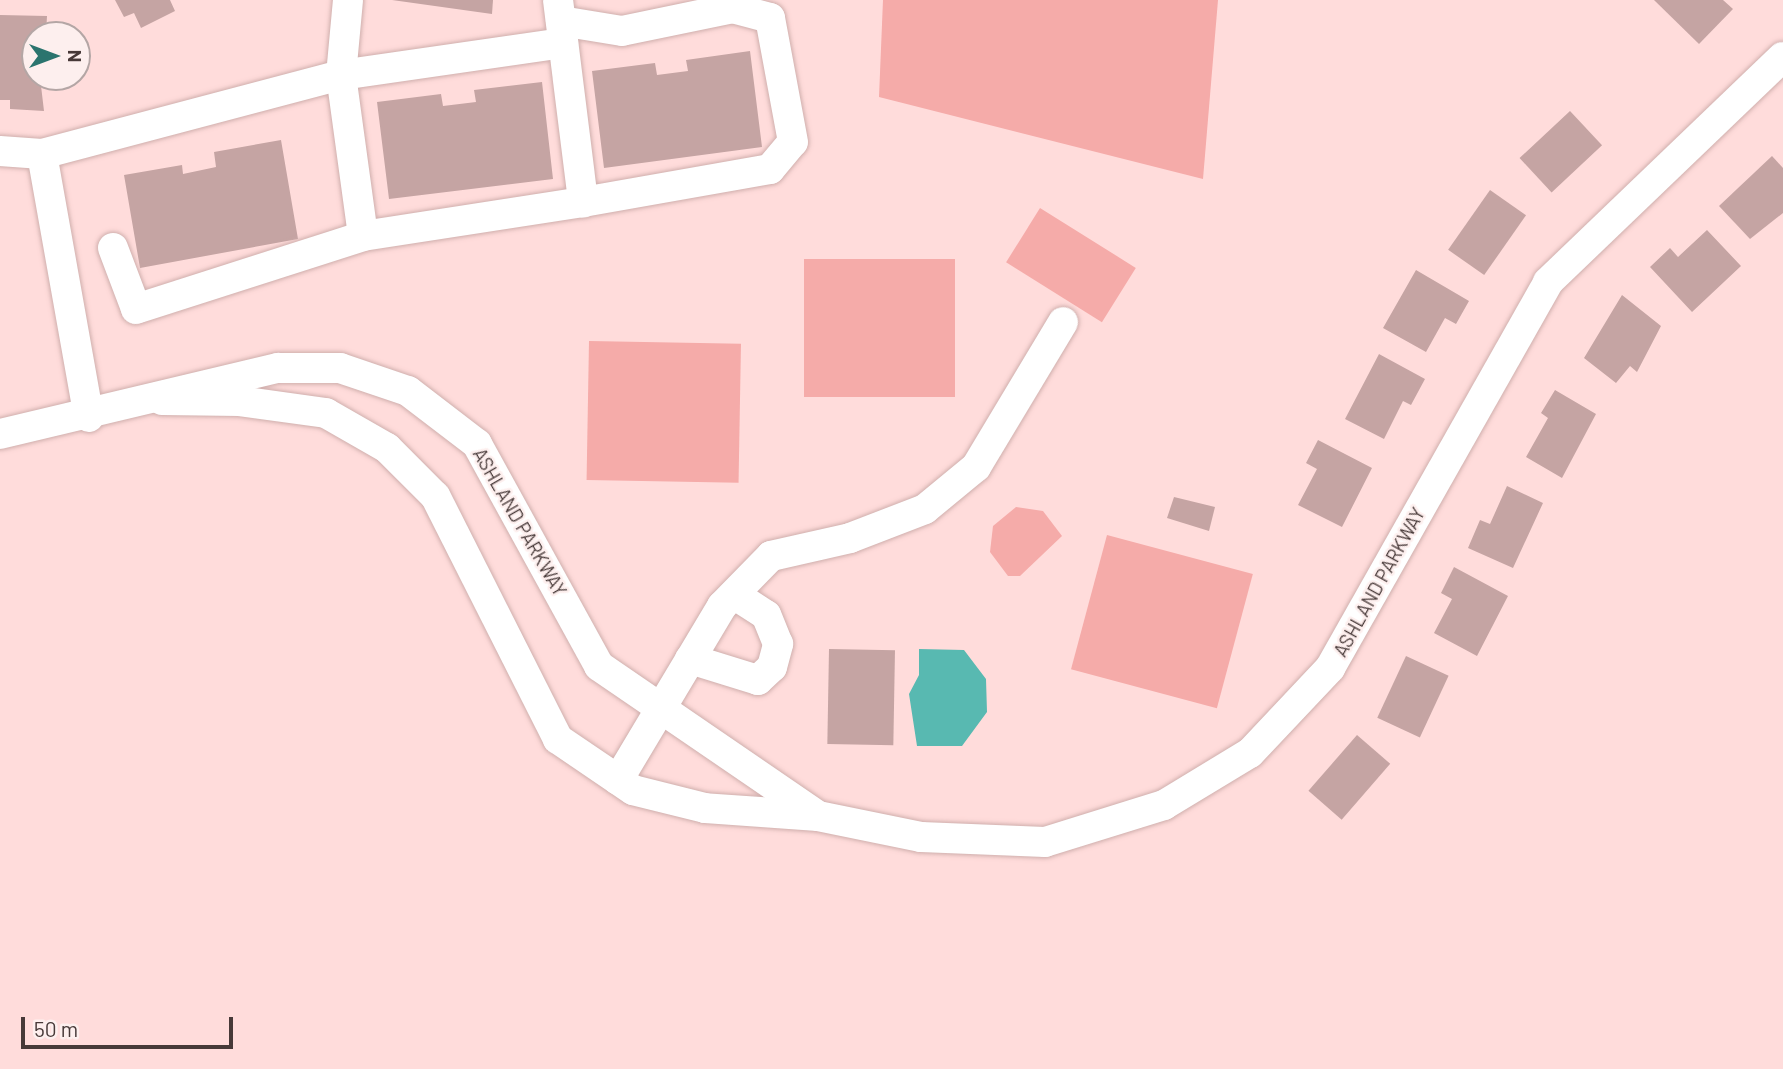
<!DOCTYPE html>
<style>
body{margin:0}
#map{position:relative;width:1783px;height:1069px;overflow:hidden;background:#ffdcdb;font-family:Barlow,sans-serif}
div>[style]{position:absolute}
.green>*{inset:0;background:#f5aba9;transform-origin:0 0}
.water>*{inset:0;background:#58b9b1}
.building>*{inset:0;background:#c5a4a3;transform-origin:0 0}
.roads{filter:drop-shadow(0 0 2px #d0afad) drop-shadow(0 0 2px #d0afad)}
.minor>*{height:30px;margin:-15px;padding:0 15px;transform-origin:15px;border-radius:15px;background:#fff}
span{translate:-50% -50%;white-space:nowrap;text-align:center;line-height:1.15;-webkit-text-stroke:5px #fdefee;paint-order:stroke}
.street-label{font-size:19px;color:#473938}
.north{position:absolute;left:21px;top:21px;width:70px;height:70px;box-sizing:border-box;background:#fdefee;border:2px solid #b4a6a5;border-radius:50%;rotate:90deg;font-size:19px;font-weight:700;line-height:28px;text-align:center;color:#473938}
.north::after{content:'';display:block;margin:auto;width:24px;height:32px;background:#2b746e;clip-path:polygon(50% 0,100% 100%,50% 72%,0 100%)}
.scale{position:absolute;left:21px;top:1017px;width:212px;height:32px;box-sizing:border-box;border:4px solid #473938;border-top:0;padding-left:9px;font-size:21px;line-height:24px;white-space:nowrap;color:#473938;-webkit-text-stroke:5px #fdefee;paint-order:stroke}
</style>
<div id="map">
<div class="green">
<div style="clip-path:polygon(883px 0,1218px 0,1203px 179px,879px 97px)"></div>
<div style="left:1040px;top:208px;width:113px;height:64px;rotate:32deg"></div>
<div style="left:804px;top:259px;width:151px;height:138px"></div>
<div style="left:589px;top:341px;width:152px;height:139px;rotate:1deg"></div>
<div style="clip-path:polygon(1016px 507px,1043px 511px,1062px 536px,1020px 576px,1008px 576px,990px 552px,993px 526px)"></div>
<div style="left:1107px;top:535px;width:151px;height:139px;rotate:15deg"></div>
</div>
<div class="water">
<div style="clip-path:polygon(919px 649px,964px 650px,986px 679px,987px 712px,962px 746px,917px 746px,909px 694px,919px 675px)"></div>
</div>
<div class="building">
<div style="clip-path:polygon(115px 0,170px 0,175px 11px,141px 28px,134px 13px,124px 17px)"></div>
<div style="clip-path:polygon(392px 0,493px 0,492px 14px)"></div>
<div style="clip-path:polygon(1654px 0,1723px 0,1733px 9px,1699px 44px)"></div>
<div style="clip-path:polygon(0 15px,47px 16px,46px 35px,35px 35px,44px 111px,10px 109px,10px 100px,0 100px)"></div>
<div style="clip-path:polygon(750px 51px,762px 147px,604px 168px,592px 71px,655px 63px,657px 75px,688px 71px,686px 60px)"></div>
<div style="clip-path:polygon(542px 82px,553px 179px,389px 199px,377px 102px,441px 94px,443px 106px,476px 102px,474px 90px)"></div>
<div style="left:1570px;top:111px;width:47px;height:69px;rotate:47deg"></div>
<div style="clip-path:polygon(281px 140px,298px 239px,140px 268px,124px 175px,182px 165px,183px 174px,216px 167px,214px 152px)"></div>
<div style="clip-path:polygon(1772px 156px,1783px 168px,1783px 213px,1750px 239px,1719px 206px)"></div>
<div style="left:1490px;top:190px;width:44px;height:73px;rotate:35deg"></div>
<div style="clip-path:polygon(1707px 230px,1741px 266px,1692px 312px,1650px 267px,1670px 248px,1678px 257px)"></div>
<div style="clip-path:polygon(1416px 270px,1469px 301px,1456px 324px,1445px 318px,1426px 352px,1383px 328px)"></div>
<div style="clip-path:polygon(1622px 295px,1661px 326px,1637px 372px,1630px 366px,1616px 383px,1584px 358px)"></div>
<div style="clip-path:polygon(1379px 354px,1425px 379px,1411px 405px,1403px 401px,1384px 439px,1345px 419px)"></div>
<div style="clip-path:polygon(1555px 390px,1596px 414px,1562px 478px,1526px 457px,1548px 418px,1541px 413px)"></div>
<div style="clip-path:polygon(1318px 440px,1372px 468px,1342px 527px,1298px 505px,1317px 469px,1306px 463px)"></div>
<div style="clip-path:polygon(1507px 486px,1543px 503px,1513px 568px,1468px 548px,1480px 520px,1490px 524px)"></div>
<div style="clip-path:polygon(1174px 497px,1215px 507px,1209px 531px,1167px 518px)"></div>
<div style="clip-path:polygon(1454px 567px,1508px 596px,1477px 656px,1434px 633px,1452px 599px,1441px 593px)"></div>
<div style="left:829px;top:649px;width:66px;height:95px;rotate:1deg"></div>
<div style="left:1406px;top:656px;width:47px;height:68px;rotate:25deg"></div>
<div style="left:1357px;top:735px;width:44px;height:74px;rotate:41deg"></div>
</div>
<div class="roads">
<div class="minor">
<div style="left:348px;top:0;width:75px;rotate:95.3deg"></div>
<div style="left:341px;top:75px;width:162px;rotate:82.2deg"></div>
<div style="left:363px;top:236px;width:223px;rotate:-8.8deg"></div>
<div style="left:558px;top:0;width:204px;rotate:82.9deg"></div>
<div style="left:583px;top:202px;width:190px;rotate:-10deg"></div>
<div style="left:770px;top:169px;width:35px;rotate:-50deg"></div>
<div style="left:793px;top:142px;width:126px;rotate:-100.5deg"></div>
<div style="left:770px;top:18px;width:38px;rotate:-165deg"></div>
<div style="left:733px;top:8px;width:113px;rotate:168.3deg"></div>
<div style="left:622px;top:31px;width:62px;rotate:-170.7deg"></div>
<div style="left:0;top:151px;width:42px;rotate:4.1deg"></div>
<div style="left:42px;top:154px;width:309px;rotate:-14.8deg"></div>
<div style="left:341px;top:75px;width:224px;rotate:-8.2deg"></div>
<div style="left:42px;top:154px;width:267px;rotate:79.9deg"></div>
<div style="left:113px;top:248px;width:65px;rotate:69.3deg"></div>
<div style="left:136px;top:309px;width:238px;rotate:-17.8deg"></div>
<div style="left:0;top:434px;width:286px;rotate:-13.4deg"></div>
<div style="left:278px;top:368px;width:62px"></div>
<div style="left:340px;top:368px;width:72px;rotate:18.7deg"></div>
<div style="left:408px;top:391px;width:87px;rotate:37.5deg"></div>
<div style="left:477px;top:444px;width:253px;rotate:61.2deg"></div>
<div style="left:599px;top:666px;width:265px;rotate:34.4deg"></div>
<div style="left:818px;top:816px;width:113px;rotate:-176deg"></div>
<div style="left:705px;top:808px;width:74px;rotate:-166deg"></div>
<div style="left:633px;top:790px;width:91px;rotate:-145.8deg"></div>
<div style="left:558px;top:739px;width:272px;rotate:-116.8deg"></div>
<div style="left:435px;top:496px;width:68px;rotate:-135deg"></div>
<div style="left:387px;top:448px;width:70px;rotate:-150.2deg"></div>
<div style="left:326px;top:413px;width:87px;rotate:-172.1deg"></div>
<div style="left:240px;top:401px;width:78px;rotate:-179.3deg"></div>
<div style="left:690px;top:659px;width:71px;rotate:17.2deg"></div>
<div style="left:758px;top:680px;width:19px;rotate:-43deg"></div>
<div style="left:772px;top:667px;width:24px;rotate:-75deg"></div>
<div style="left:778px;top:644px;width:31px;rotate:-112deg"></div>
<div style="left:766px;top:615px;width:38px;rotate:-147deg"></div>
<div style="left:618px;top:780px;width:203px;rotate:-59.1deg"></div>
<div style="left:722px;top:606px;width:70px;rotate:-45.6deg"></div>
<div style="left:771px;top:556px;width:81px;rotate:-12.8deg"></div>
<div style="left:850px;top:538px;width:80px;rotate:-21.1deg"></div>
<div style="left:925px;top:509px;width:66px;rotate:-39.5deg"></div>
<div style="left:976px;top:467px;width:169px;rotate:-59deg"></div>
<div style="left:818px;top:816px;width:105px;rotate:11.5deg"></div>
<div style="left:921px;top:837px;width:124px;rotate:2.3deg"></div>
<div style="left:1045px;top:842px;width:125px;rotate:-17.3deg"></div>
<div style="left:1164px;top:805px;width:100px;rotate:-31.2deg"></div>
<div style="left:1250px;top:753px;width:117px;rotate:-46.7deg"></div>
<div style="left:1330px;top:668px;width:443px;rotate:-60.5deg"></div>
<div style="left:1548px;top:282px;width:325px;rotate:-43.8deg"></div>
</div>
</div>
<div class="street-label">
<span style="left:520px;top:522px;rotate:60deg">ASHLAND PARKWAY</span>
<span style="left:1379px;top:582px;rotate:-61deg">ASHLAND PARKWAY</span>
</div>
<div class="north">N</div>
<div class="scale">50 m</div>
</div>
